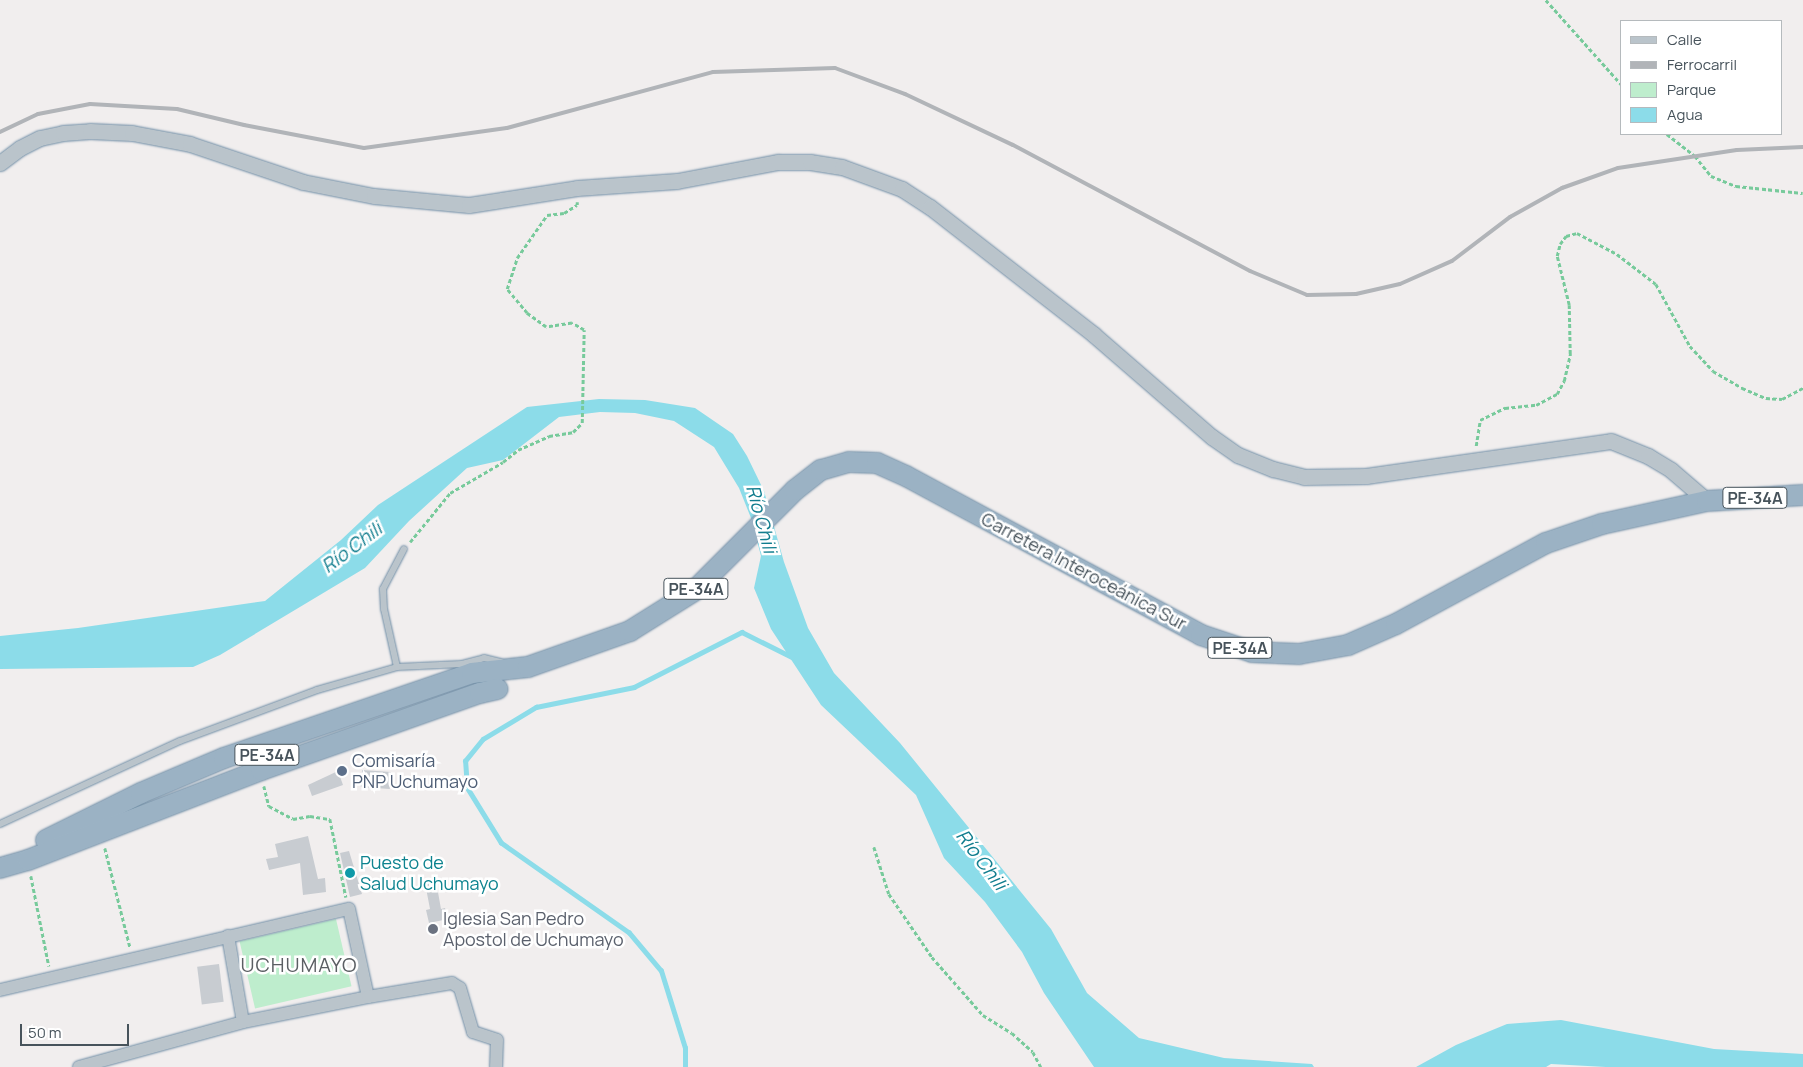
<!DOCTYPE html>
<meta charset="utf-8">
<style>
body{margin:0}
#map{position:relative;width:1803px;height:1067px;overflow:hidden;background:#f1eeee;font-family:Manrope,sans-serif}
div>[style]{position:absolute}
.green>*{inset:0;background:#beedcd;transform-origin:0 0}
.water>*{inset:0;background:#8cdce9}
.stream>*{height:4.5px;margin:-2.25px;padding:0 2.25px;transform-origin:2.25px;border-radius:2.25px;background:#8cdce9}
.building>*{inset:0;background:#c8ccd1;transform-origin:0 0}
.path>*{height:2.5px;margin-top:-1.25px;transform-origin:0;background:repeating-linear-gradient(90deg,#77ca9b 0 4px,transparent 0 6.5px)}
.roads{filter:drop-shadow(0 0 1px #728fa7) drop-shadow(0 0 1px #728fa7)}
.service>*{height:6px;margin:-3px;padding:0 3px;transform-origin:3px;border-radius:3px;background:#bac4cb}
.minor>*{height:12px;margin:-6px;padding:0 6px;transform-origin:6px;border-radius:6px;background:#bac4cb}
.tertiary>*{height:15px;margin:-7.5px;padding:0 7.5px;transform-origin:7.5px;border-radius:7.5px;background:#bac4cb}
.trunk>*{height:20px;margin:-10px;padding:0 10px;transform-origin:10px;border-radius:10px;background:#9bb2c4}
.rail>*{height:4px;margin:-2px;padding:0 2px;transform-origin:2px;border-radius:2px;background:#b1b4b8}
.dots>*{width:14px;height:14px;translate:-50% -50%;box-sizing:border-box;border:2px solid #fff;border-radius:50%}
span{translate:-50% -50%;white-space:nowrap;text-align:center;line-height:1.15;-webkit-text-stroke:5px #fff;paint-order:stroke}
.shield-label span{padding:1px 4px;background:#fff;border:1px solid;border-radius:4px;-webkit-text-stroke-width:0}
.shield-label{font-size:16px;color:#47535b;font-weight:700}
.street-label{font-size:18px;color:#47535b}
.service-label{font-size:18px;color:#4e5e75}
.left{translate:0 -50%;text-align:left}
.culture-label{font-size:18px;color:#0d838f}
.worship-label{font-size:18px;color:#5b616d}
.water-label{font-size:19px;color:#117d8e;font-style:italic}
.quarter-label{font-size:20px;color:#5b5f63;letter-spacing:1px}
.legend{position:absolute;left:1620px;top:20px;width:162px;height:115px;box-sizing:border-box;background:#fff;border:1px solid #b5babd;margin:0;padding:6px 9px;list-style:none;font-size:15px;color:#47535b}
.legend li{display:flex;align-items:center;gap:10px;height:25px}
.legend b{width:25px;border:1px solid #b5babd}
.scale{position:absolute;left:20px;top:1024px;width:109px;height:22px;box-sizing:border-box;border:2px solid #47535b;border-top:0;padding-left:6px;font-size:15px;line-height:18px;white-space:nowrap;color:#47535b;-webkit-text-stroke:4px #fff;paint-order:stroke}
</style>
<div id="map">
<div class="green">
<div style="left:336px;top:919px;width:69px;height:99px;rotate:77deg"></div>
</div>
<div class="water">
<div style="clip-path:polygon(599px 399px,645px 400px,695px 408px,733px 434px,747px 456px,764px 491px,784px 562px,808px 628px,834px 673px,900px 743px,1051px 929px,1087px 993px,1139px 1038px,1224px 1058px,1312px 1064px,1314px 1067px,1094px 1067px,1044px 993px,1022px 952px,985px 902px,944px 858px,916px 795px,821px 705px,771px 629px,754px 588px,761px 556px,751px 518px,739px 488px,714px 447px,674px 421px,635px 413px,600px 412px,559px 417px,503px 460px,467px 468px,409px 521px,365px 568px,220px 655px,193px 667px,0 669px,0 636px,78px 628px,265px 601px,341px 540px,378px 505px,527px 407px)"></div>
<div style="clip-path:polygon(1561px 1020px,1714px 1049px,1803px 1054px,1803px 1067px,1606px 1067px,1551px 1064px,1546px 1067px,1416px 1067px,1456px 1045px,1507px 1024px)"></div>
</div>
<div class="stream">
<div style="left:685px;top:1067px;width:19px;rotate:-90deg"></div>
<div style="left:685px;top:1048px;width:81px;rotate:-107.3deg"></div>
<div style="left:661px;top:971px;width:50px;rotate:-130.1deg"></div>
<div style="left:629px;top:933px;width:156px;rotate:-144.9deg"></div>
<div style="left:501px;top:843px;width:65px;rotate:-121.7deg"></div>
<div style="left:467px;top:788px;width:27px;rotate:-94deg"></div>
<div style="left:465px;top:761px;width:28px;rotate:-51deg"></div>
<div style="left:483px;top:739px;width:62px;rotate:-31.1deg"></div>
<div style="left:536px;top:707px;width:100px;rotate:-11.5deg"></div>
<div style="left:634px;top:687px;width:121px;rotate:-27deg"></div>
<div style="left:742px;top:632px;width:56px;rotate:26.6deg"></div>
</div>
<div class="building">
<div style="left:362px;top:770px;width:29px;height:17px;rotate:4deg"></div>
<div style="clip-path:polygon(338px 771px,343px 785px,312px 796px,308px 785px)"></div>
<div style="clip-path:polygon(308px 836px,318px 879px,325px 878px,326px 892px,303px 895px,300px 863px,269px 870px,266px 859px,278px 857px,275px 844px)"></div>
<div style="clip-path:polygon(349px 851px,362px 894px,350px 897px,340px 853px)"></div>
<div style="clip-path:polygon(436px 881px,441px 909px,445px 908px,448px 919px,429px 923px,426px 910px,430px 909px,425px 883px)"></div>
<div style="left:219px;top:964px;width:38px;height:22px;rotate:83deg"></div>
</div>
<div class="path">
<div style="left:1546px;top:0;width:114px;rotate:48.2deg"></div>
<div style="left:1667px;top:134px;width:36px;rotate:38deg"></div>
<div style="left:1695px;top:156px;width:26px;rotate:51deg"></div>
<div style="left:1711px;top:176px;width:27px;rotate:22deg"></div>
<div style="left:1736px;top:186px;width:67px;rotate:6deg"></div>
<div style="left:1476px;top:446px;width:26px;rotate:-81deg"></div>
<div style="left:1480px;top:420px;width:28px;rotate:-26deg"></div>
<div style="left:1505px;top:408px;width:31px;rotate:-6deg"></div>
<div style="left:1536px;top:405px;width:24px;rotate:-28deg"></div>
<div style="left:1557px;top:394px;width:15px;rotate:-62deg"></div>
<div style="left:1564px;top:381px;width:28px;rotate:-77deg"></div>
<div style="left:1570px;top:354px;width:49px;rotate:-91.2deg"></div>
<div style="left:1569px;top:305px;width:50px;rotate:-103.8deg"></div>
<div style="left:1557px;top:256px;width:12px;rotate:-76deg"></div>
<div style="left:1560px;top:244px;width:10px;rotate:-53deg"></div>
<div style="left:1566px;top:236px;width:11px;rotate:-15deg"></div>
<div style="left:1577px;top:233px;width:45px;rotate:27.7deg"></div>
<div style="left:1617px;top:254px;width:49px;rotate:37.6deg"></div>
<div style="left:1656px;top:284px;width:71px;rotate:61.3deg"></div>
<div style="left:1690px;top:346px;width:34px;rotate:47deg"></div>
<div style="left:1713px;top:371px;width:34px;rotate:30deg"></div>
<div style="left:1742px;top:388px;width:26px;rotate:23deg"></div>
<div style="left:1766px;top:398px;width:16px;rotate:4deg"></div>
<div style="left:1782px;top:399px;width:24px;rotate:-28deg"></div>
<div style="left:410px;top:542px;width:63px;rotate:-50.8deg"></div>
<div style="left:450px;top:493px;width:61px;rotate:-30.3deg"></div>
<div style="left:503px;top:462px;width:19px;rotate:-39deg"></div>
<div style="left:518px;top:450px;width:34px;rotate:-24deg"></div>
<div style="left:549px;top:436px;width:24px;rotate:-9deg"></div>
<div style="left:573px;top:432px;width:13px;rotate:-45deg"></div>
<div style="left:582px;top:423px;width:93px;rotate:-88.8deg"></div>
<div style="left:584px;top:330px;width:14px;rotate:-150deg"></div>
<div style="left:572px;top:323px;width:26px;rotate:171deg"></div>
<div style="left:546px;top:327px;width:24px;rotate:-144deg"></div>
<div style="left:527px;top:313px;width:31px;rotate:-130deg"></div>
<div style="left:507px;top:289px;width:33px;rotate:-72deg"></div>
<div style="left:517px;top:258px;width:52px;rotate:-55.1deg"></div>
<div style="left:547px;top:215px;width:17px;rotate:-7deg"></div>
<div style="left:564px;top:213px;width:15px;rotate:-32deg"></div>
<div style="left:577px;top:205px;width:3px;rotate:-90deg"></div>
<div style="left:264px;top:786px;width:21px;rotate:76deg"></div>
<div style="left:269px;top:806px;width:27px;rotate:28deg"></div>
<div style="left:293px;top:819px;width:17px;rotate:-10deg"></div>
<div style="left:310px;top:816px;width:20px;rotate:9deg"></div>
<div style="left:330px;top:819px;width:80px;rotate:78.4deg"></div>
<div style="left:874px;top:847px;width:49px;rotate:72.3deg"></div>
<div style="left:889px;top:894px;width:76px;rotate:55.7deg"></div>
<div style="left:932px;top:957px;width:77px;rotate:48.7deg"></div>
<div style="left:983px;top:1015px;width:34px;rotate:32deg"></div>
<div style="left:1012px;top:1033px;width:28px;rotate:42deg"></div>
<div style="left:1033px;top:1052px;width:17px;rotate:62deg"></div>
<div style="left:105px;top:848px;width:102px;rotate:75.8deg"></div>
<div style="left:31px;top:876px;width:92px;rotate:78.7deg"></div>
</div>
<div class="roads">
<div class="service">
<div style="left:397px;top:667px;width:59px;rotate:-102.6deg"></div>
<div style="left:384px;top:609px;width:20px;rotate:-93deg"></div>
<div style="left:383px;top:589px;width:45px;rotate:-62.3deg"></div>
<div style="left:0;top:824px;width:198px;rotate:-24.8deg"></div>
<div style="left:180px;top:741px;width:146px;rotate:-20.4deg"></div>
<div style="left:317px;top:690px;width:83px;rotate:-16deg"></div>
<div style="left:397px;top:667px;width:65px;rotate:-2.6deg"></div>
<div style="left:462px;top:664px;width:23px;rotate:-15deg"></div>
<div style="left:484px;top:658px;width:18px;rotate:13deg"></div>
</div>
<div class="minor">
<div style="left:228px;top:936px;width:87px;rotate:80.1deg"></div>
<div style="left:0;top:990px;width:358px;rotate:-13.1deg"></div>
<div style="left:349px;top:909px;width:90px;rotate:77.8deg"></div>
<div style="left:79px;top:1067px;width:170px;rotate:-15.3deg"></div>
<div style="left:243px;top:1022px;width:127px;rotate:-11.3deg"></div>
<div style="left:368px;top:997px;width:85px;rotate:-9.5deg"></div>
<div style="left:452px;top:983px;width:9px;rotate:32deg"></div>
<div style="left:460px;top:988px;width:46px;rotate:73.5deg"></div>
<div style="left:473px;top:1032px;width:25px;rotate:18deg"></div>
<div style="left:497px;top:1040px;width:27px;rotate:92deg"></div>
</div>
<div class="tertiary">
<div style="left:0;top:163px;width:25px;rotate:-37deg"></div>
<div style="left:20px;top:148px;width:22px;rotate:-27deg"></div>
<div style="left:40px;top:138px;width:24px;rotate:-12deg"></div>
<div style="left:63px;top:133px;width:27px;rotate:-4deg"></div>
<div style="left:90px;top:131px;width:42px;rotate:2.7deg"></div>
<div style="left:132px;top:133px;width:59px;rotate:10.7deg"></div>
<div style="left:190px;top:144px;width:119px;rotate:18.6deg"></div>
<div style="left:303px;top:182px;width:72px;rotate:11.2deg"></div>
<div style="left:374px;top:196px;width:95px;rotate:5.4deg"></div>
<div style="left:469px;top:205px;width:109px;rotate:-8.9deg"></div>
<div style="left:577px;top:188px;width:100px;rotate:-4deg"></div>
<div style="left:677px;top:181px;width:103px;rotate:-10.7deg"></div>
<div style="left:778px;top:162px;width:32px"></div>
<div style="left:810px;top:162px;width:32px;rotate:9deg"></div>
<div style="left:842px;top:167px;width:64px;rotate:20.1deg"></div>
<div style="left:902px;top:189px;width:33px;rotate:33deg"></div>
<div style="left:930px;top:207px;width:207px;rotate:37.9deg"></div>
<div style="left:1093px;top:334px;width:157px;rotate:40.9deg"></div>
<div style="left:1212px;top:437px;width:32px;rotate:35deg"></div>
<div style="left:1238px;top:455px;width:38px;rotate:22deg"></div>
<div style="left:1273px;top:469px;width:32px;rotate:14deg"></div>
<div style="left:1304px;top:477px;width:62px;rotate:-0.9deg"></div>
<div style="left:1366px;top:476px;width:247px;rotate:-8.1deg"></div>
<div style="left:1611px;top:441px;width:40px;rotate:22deg"></div>
<div style="left:1648px;top:456px;width:27px;rotate:31deg"></div>
<div style="left:1671px;top:470px;width:48px;rotate:40.7deg"></div>
</div>
<div class="trunk">
<div style="left:46px;top:840px;width:106px;rotate:-26.3deg"></div>
<div style="left:141px;top:793px;width:90px;rotate:-22.9deg"></div>
<div style="left:224px;top:758px;width:262px;rotate:-18.9deg"></div>
<div style="left:472px;top:673px;width:56px;rotate:-6.1deg"></div>
<div style="left:528px;top:667px;width:108px;rotate:-19.4deg"></div>
<div style="left:630px;top:631px;width:75px;rotate:-32deg"></div>
<div style="left:694px;top:591px;width:143px;rotate:-45deg"></div>
<div style="left:795px;top:490px;width:33px;rotate:-38deg"></div>
<div style="left:821px;top:470px;width:29px;rotate:-16deg"></div>
<div style="left:849px;top:462px;width:28px;rotate:2deg"></div>
<div style="left:877px;top:463px;width:32px;rotate:24deg"></div>
<div style="left:906px;top:476px;width:335px;rotate:28.3deg"></div>
<div style="left:1201px;top:635px;width:54px;rotate:18.4deg"></div>
<div style="left:1252px;top:652px;width:47px;rotate:2.4deg"></div>
<div style="left:1299px;top:654px;width:50px;rotate:-10.4deg"></div>
<div style="left:1348px;top:645px;width:52px;rotate:-23.6deg"></div>
<div style="left:1396px;top:624px;width:170px;rotate:-28.4deg"></div>
<div style="left:1546px;top:543px;width:59px;rotate:-18.7deg"></div>
<div style="left:1602px;top:524px;width:107px;rotate:-12.4deg"></div>
<div style="left:1707px;top:501px;width:96px;rotate:-3.6deg"></div>
<div style="left:0;top:868px;width:29px;rotate:-16deg"></div>
<div style="left:28px;top:860px;width:250px;rotate:-21.1deg"></div>
<div style="left:261px;top:770px;width:232px;rotate:-19.4deg"></div>
<div style="left:480px;top:693px;width:18px;rotate:-13deg"></div>
</div>
</div>
<div class="rail">
<div style="left:0;top:132px;width:42px;rotate:-25.3deg"></div>
<div style="left:38px;top:114px;width:53px;rotate:-10.9deg"></div>
<div style="left:90px;top:104px;width:87px;rotate:3.3deg"></div>
<div style="left:177px;top:109px;width:69px;rotate:13.4deg"></div>
<div style="left:244px;top:125px;width:122px;rotate:10.9deg"></div>
<div style="left:364px;top:148px;width:144px;rotate:-8deg"></div>
<div style="left:507px;top:128px;width:213px;rotate:-15.2deg"></div>
<div style="left:713px;top:72px;width:122px;rotate:-1.9deg"></div>
<div style="left:835px;top:68px;width:75px;rotate:20.4deg"></div>
<div style="left:905px;top:94px;width:119px;rotate:25.3deg"></div>
<div style="left:1013px;top:145px;width:268px;rotate:28deg"></div>
<div style="left:1250px;top:271px;width:62px;rotate:22.8deg"></div>
<div style="left:1307px;top:295px;width:49px;rotate:-1.2deg"></div>
<div style="left:1356px;top:294px;width:45px;rotate:-12.8deg"></div>
<div style="left:1400px;top:284px;width:57px;rotate:-23.9deg"></div>
<div style="left:1452px;top:261px;width:73px;rotate:-37.2deg"></div>
<div style="left:1510px;top:217px;width:60px;rotate:-29.1deg"></div>
<div style="left:1562px;top:188px;width:59px;rotate:-19.7deg"></div>
<div style="left:1618px;top:168px;width:120px;rotate:-8.6deg"></div>
<div style="left:1737px;top:150px;width:66px;rotate:-2.6deg"></div>
</div>
<div class="dots">
<div style="left:342px;top:771px;background:#5c6f8a"></div>
<div style="left:350px;top:873px;background:#0f9aa8"></div>
<div style="left:433px;top:929px;background:#6b7280"></div>
</div>
<div class="shield-label">
<span style="left:1755px;top:498px">PE-34A</span>
<span style="left:696px;top:589px">PE-34A</span>
<span style="left:1240px;top:648px">PE-34A</span>
<span style="left:267px;top:755px">PE-34A</span>
</div>
<div class="street-label">
<span style="left:1084px;top:571px;rotate:28deg">Carretera Interoceánica Sur</span>
</div>
<div class="service-label">
<span class="left" style="left:352px;top:771px">Comisaría<br>PNP Uchumayo</span>
</div>
<div class="culture-label">
<span class="left" style="left:360px;top:873px">Puesto de<br>Salud Uchumayo</span>
</div>
<div class="worship-label">
<span class="left" style="left:443px;top:929px">Iglesia San Pedro<br>Apostol de Uchumayo</span>
</div>
<div class="water-label">
<span style="left:761px;top:519px;rotate:75deg">Río Chili</span>
<span style="left:352px;top:548px;rotate:-37deg">Río Chili</span>
<span style="left:981px;top:860px;rotate:53deg">Río Chili</span>
</div>
<div class="quarter-label">
<span style="left:299px;top:964px">UCHUMAYO</span>
</div>
<ul class="legend">
<li><b style="height:6px;background:#bac4cb"></b>Calle</li>
<li><b style="height:6px;background:#b1b4b8"></b>Ferrocarril</li>
<li><b style="height:14px;background:#beedcd"></b>Parque</li>
<li><b style="height:14px;background:#8cdce9"></b>Agua</li>
</ul>
<div class="scale">50 m</div>
</div>
